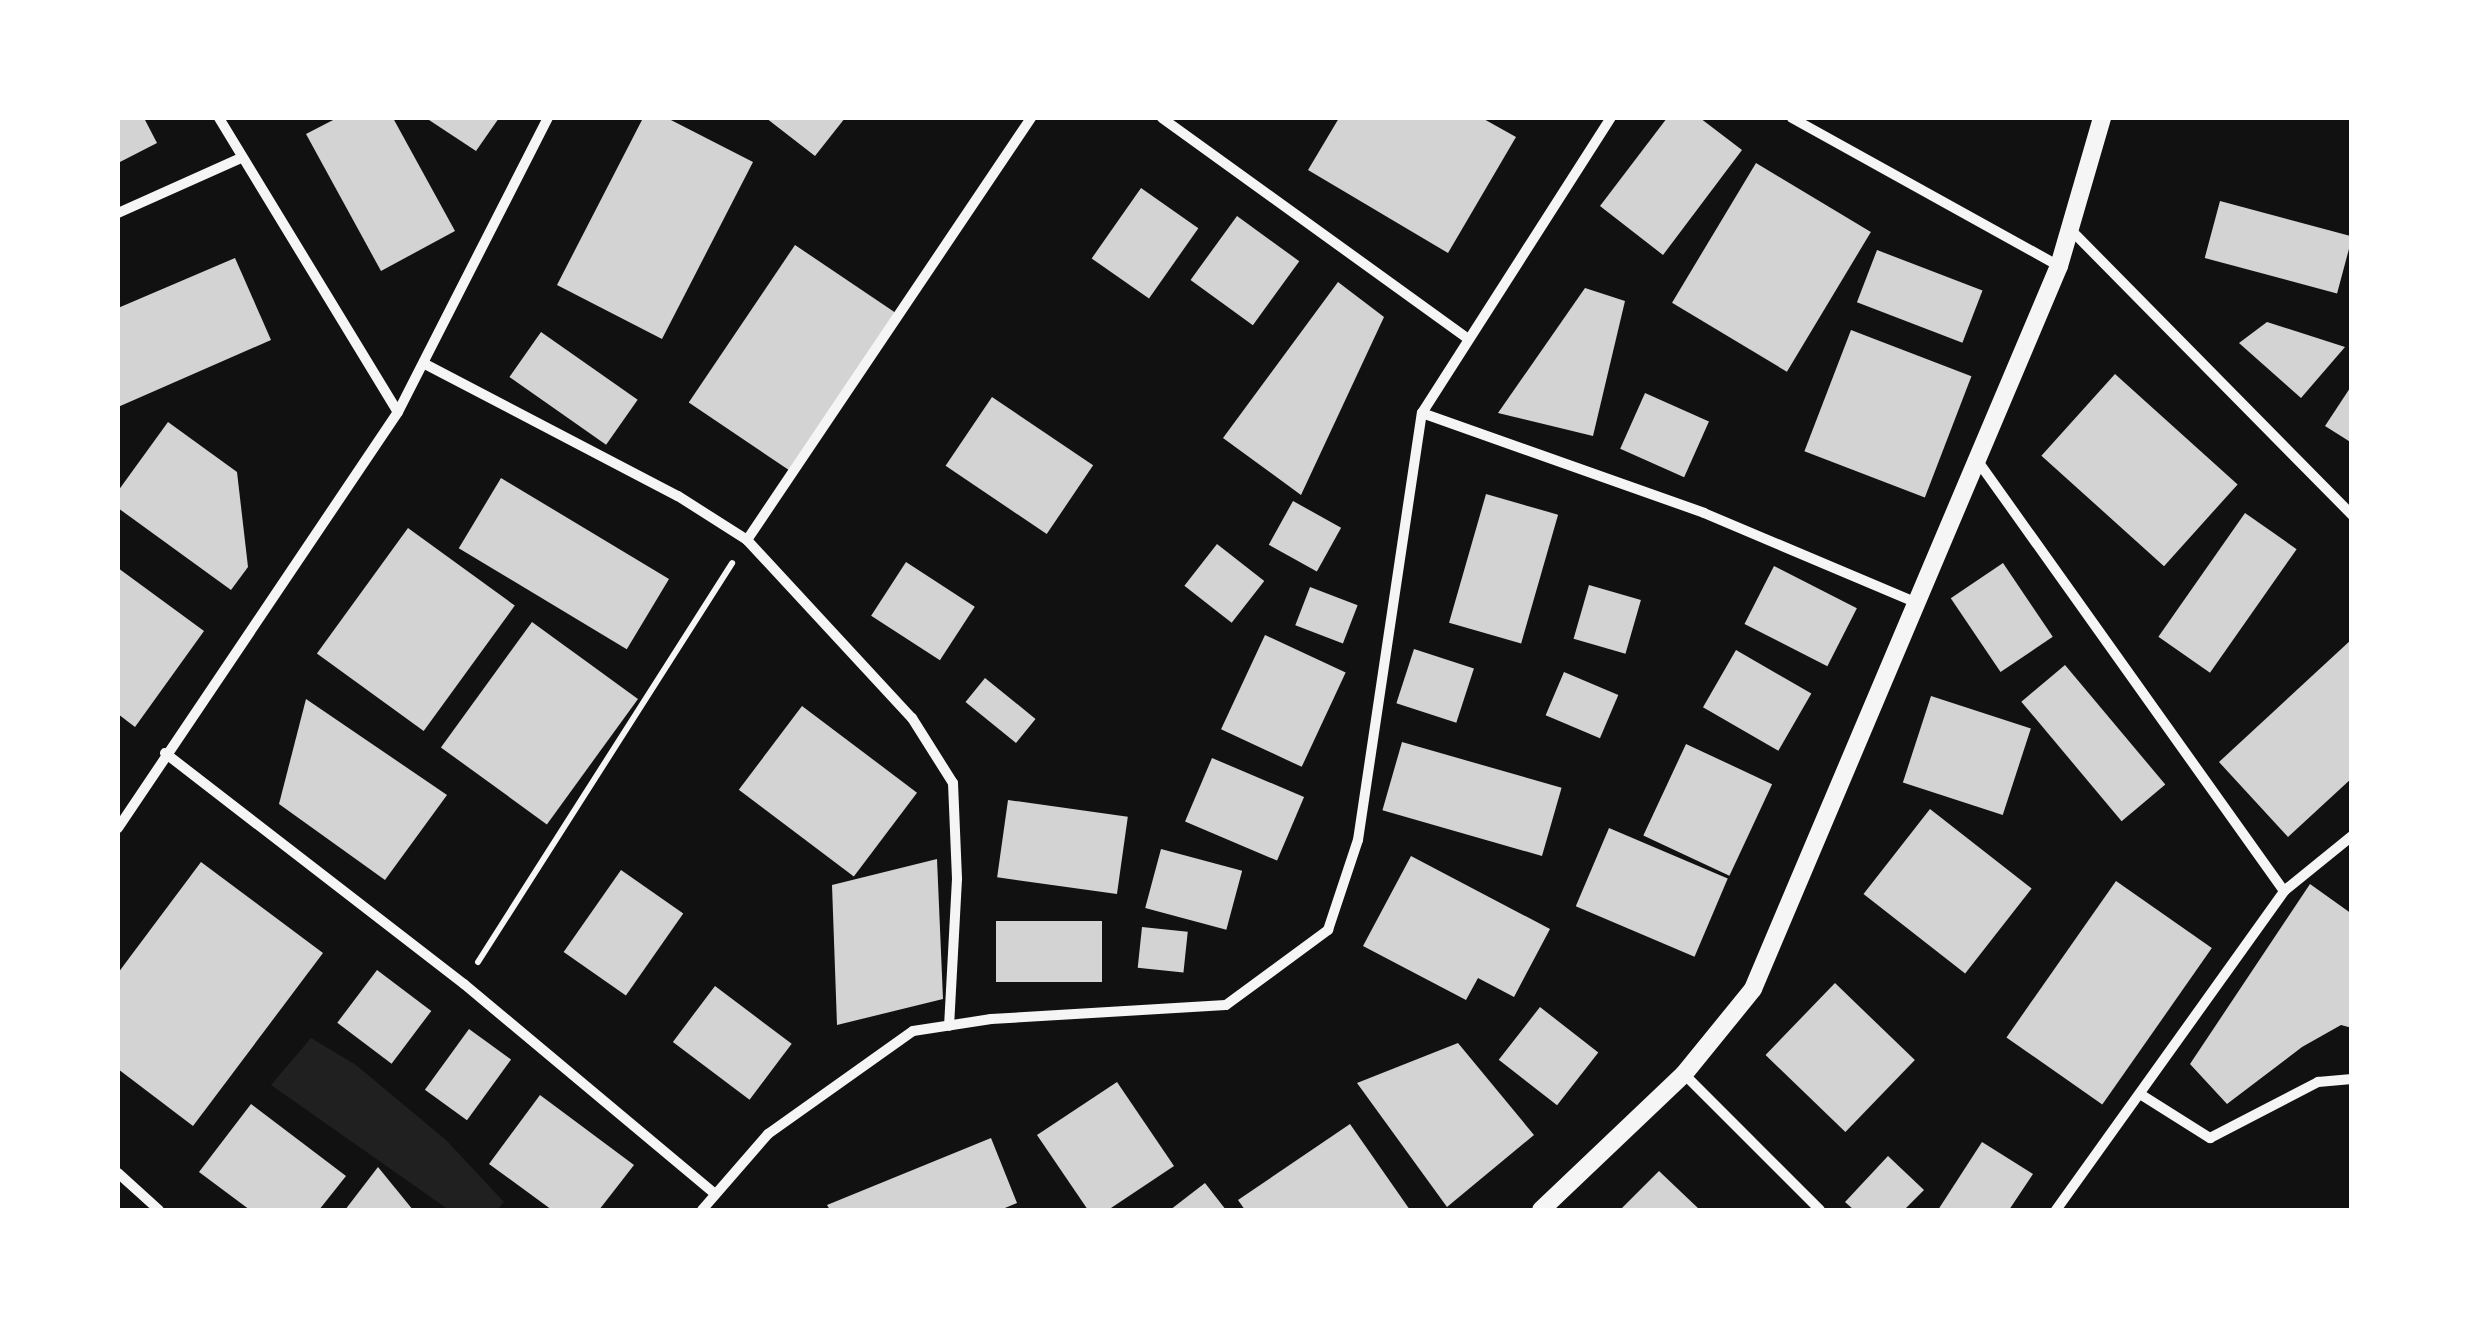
<!DOCTYPE html>
<style>
body{margin:0}
#map{position:relative;width:2469px;height:1328px;overflow:hidden;background:#111;font-family:"Noto Sans",sans-serif}
div>[style]{position:absolute}
.green>*{inset:0;background:#202020}
.building>*{inset:0;background:#d3d3d3;transform-origin:0 0}
.path>*{height:6px;margin:-3px;padding:0 3px;transform-origin:3px;border-radius:3px;background:#f5f5f5}
.minor>*{height:10px;margin:-5px;padding:0 5px;transform-origin:5px;border-radius:5px;background:#f5f5f5}
.tertiary>*{height:18px;margin:-9px;padding:0 9px;transform-origin:9px;border-radius:9px;background:#f5f5f5}
span{translate:-50% -50%;white-space:nowrap;text-align:center;line-height:1.15;-webkit-text-stroke:10px #fff;paint-order:stroke}
.frame{position:absolute;inset:0;border:120px solid #fff;pointer-events:none}
</style>
<div id="map">
<div class="green">
<div style="clip-path:polygon(311px 1038px,356px 1065px,446px 1140px,504px 1202px,497px 1210px,449px 1210px,271px 1085px)"></div>
</div>
<div class="building">
<div style="clip-path:polygon(118px 118px,144px 118px,157px 143px,118px 163px)"></div>
<div style="clip-path:polygon(337px 118px,393px 118px,455px 231px,381px 271px,306px 134px)"></div>
<div style="clip-path:polygon(426px 118px,499px 118px,476px 151px)"></div>
<div style="clip-path:polygon(643px 118px,667px 118px,753px 162px,662px 339px,557px 285px)"></div>
<div style="clip-path:polygon(766px 118px,845px 118px,815px 156px)"></div>
<div style="clip-path:polygon(1339px 118px,1482px 118px,1516px 137px,1448px 253px,1308px 170px)"></div>
<div style="clip-path:polygon(1667px 118px,1700px 118px,1742px 150px,1663px 255px,1600px 206px)"></div>
<div style="left:1756px;top:163px;width:134px;height:163px;rotate:31deg"></div>
<div style="left:1141px;top:188px;width:70px;height:86px;rotate:35deg"></div>
<div style="left:2220px;top:201px;width:137px;height:59px;rotate:15deg"></div>
<div style="left:1237px;top:216px;width:77px;height:79px;rotate:36deg"></div>
<div style="left:795px;top:245px;width:123px;height:190px;rotate:34deg"></div>
<div style="left:1877px;top:250px;width:113px;height:56px;rotate:21deg"></div>
<div style="clip-path:polygon(235px 258px,271px 340px,118px 407px,118px 308px)"></div>
<div style="clip-path:polygon(1338px 282px,1384px 317px,1301px 495px,1223px 438px)"></div>
<div style="clip-path:polygon(1585px 288px,1625px 301px,1593px 436px,1498px 413px)"></div>
<div style="clip-path:polygon(2267px 322px,2345px 347px,2301px 398px,2239px 343px)"></div>
<div style="left:1851px;top:330px;width:129px;height:130px;rotate:21deg"></div>
<div style="left:541px;top:332px;width:118px;height:55px;rotate:35deg"></div>
<div style="left:2115px;top:374px;width:165px;height:110px;rotate:42deg"></div>
<div style="clip-path:polygon(2352px 385px,2352px 443px,2325px 426px)"></div>
<div style="left:1645px;top:393px;width:70px;height:61px;rotate:24deg"></div>
<div style="left:992px;top:397px;width:122px;height:83px;rotate:34deg"></div>
<div style="clip-path:polygon(168px 422px,237px 472px,248px 567px,231px 590px,118px 508px,118px 491px)"></div>
<div style="left:501px;top:478px;width:196px;height:82px;rotate:31deg"></div>
<div style="left:1486px;top:494px;width:75px;height:134px;rotate:16deg"></div>
<div style="left:1293px;top:501px;width:55px;height:50px;rotate:29deg"></div>
<div style="left:2245px;top:513px;width:63px;height:151px;rotate:35deg"></div>
<div style="left:408px;top:528px;width:132px;height:155px;rotate:36deg"></div>
<div style="left:1217px;top:544px;width:60px;height:53px;rotate:38deg"></div>
<div style="left:906px;top:562px;width:82px;height:64px;rotate:33deg"></div>
<div style="left:2003px;top:563px;width:89px;height:63px;rotate:56deg"></div>
<div style="left:1774px;top:566px;width:93px;height:65px;rotate:27deg"></div>
<div style="clip-path:polygon(118px 568px,204px 631px,135px 727px,118px 714px)"></div>
<div style="left:1589px;top:585px;width:54px;height:56px;rotate:16deg"></div>
<div style="left:1310px;top:587px;width:51px;height:41px;rotate:21deg"></div>
<div style="left:532px;top:622px;width:131px;height:155px;rotate:36deg"></div>
<div style="left:1265px;top:635px;width:89px;height:104px;rotate:25deg"></div>
<div style="clip-path:polygon(2352px 639px,2352px 778px,2288px 837px,2219px 762px)"></div>
<div style="left:1414px;top:649px;width:63px;height:57px;rotate:18deg"></div>
<div style="left:1736px;top:650px;width:87px;height:66px;rotate:30deg"></div>
<div style="left:2065px;top:665px;width:156px;height:57px;rotate:50deg"></div>
<div style="left:1564px;top:672px;width:59px;height:47px;rotate:23deg"></div>
<div style="left:985px;top:678px;width:65px;height:31px;rotate:39deg"></div>
<div style="left:1931px;top:696px;width:105px;height:91px;rotate:18deg"></div>
<div style="clip-path:polygon(306px 699px,447px 795px,385px 880px,279px 804px)"></div>
<div style="left:802px;top:706px;width:144px;height:105px;rotate:37deg"></div>
<div style="left:1402px;top:742px;width:166px;height:71px;rotate:16deg"></div>
<div style="left:1686px;top:744px;width:95px;height:101px;rotate:25deg"></div>
<div style="left:1212px;top:758px;width:100px;height:69px;rotate:23deg"></div>
<div style="left:1008px;top:800px;width:121px;height:78px;rotate:8deg"></div>
<div style="left:1930px;top:809px;width:129px;height:108px;rotate:38deg"></div>
<div style="left:1609px;top:828px;width:129px;height:85px;rotate:23deg"></div>
<div style="left:1161px;top:849px;width:84px;height:61px;rotate:15deg"></div>
<div style="clip-path:polygon(1411px 856px,1550px 929px,1514px 997px,1478px 978px,1466px 1000px,1363px 946px)"></div>
<div style="clip-path:polygon(937px 859px,943px 999px,837px 1025px,832px 885px)"></div>
<div style="clip-path:polygon(201px 862px,323px 953px,193px 1126px,118px 1069px,118px 973px)"></div>
<div style="left:621px;top:870px;width:76px;height:100px;rotate:35deg"></div>
<div style="left:2116px;top:881px;width:117px;height:191px;rotate:35deg"></div>
<div style="clip-path:polygon(2310px 884px,2352px 914px,2352px 1028px,2341px 1025px,2302px 1047px,2227px 1104px,2190px 1064px)"></div>
<div style="left:996px;top:921px;width:106px;height:61px"></div>
<div style="left:1142px;top:927px;width:46px;height:41px;rotate:6deg"></div>
<div style="left:377px;top:970px;width:68px;height:66px;rotate:37deg"></div>
<div style="left:1835px;top:983px;width:111px;height:100px;rotate:44deg"></div>
<div style="left:715px;top:986px;width:96px;height:70px;rotate:37deg"></div>
<div style="left:1540px;top:1007px;width:74px;height:67px;rotate:38deg"></div>
<div style="left:469px;top:1029px;width:52px;height:75px;rotate:36deg"></div>
<div style="clip-path:polygon(1458px 1043px,1534px 1135px,1447px 1207px,1357px 1083px)"></div>
<div style="clip-path:polygon(1117px 1082px,1174px 1166px,1108px 1210px,1088px 1210px,1037px 1135px)"></div>
<div style="clip-path:polygon(540px 1095px,634px 1165px,599px 1210px,552px 1210px,489px 1164px)"></div>
<div style="clip-path:polygon(251px 1104px,346px 1176px,319px 1210px,250px 1210px,199px 1172px)"></div>
<div style="clip-path:polygon(1350px 1124px,1410px 1210px,1245px 1210px,1238px 1200px)"></div>
<div style="clip-path:polygon(991px 1138px,1017px 1203px,1000px 1210px,830px 1210px,827px 1205px)"></div>
<div style="clip-path:polygon(1982px 1142px,2033px 1174px,2009px 1210px,1938px 1210px)"></div>
<div style="clip-path:polygon(1888px 1156px,1924px 1190px,1904px 1210px,1854px 1210px,1845px 1202px)"></div>
<div style="clip-path:polygon(378px 1167px,413px 1210px,345px 1210px)"></div>
<div style="clip-path:polygon(1659px 1171px,1700px 1210px,1620px 1210px)"></div>
<div style="clip-path:polygon(1205px 1183px,1226px 1210px,1170px 1210px)"></div>
</div>
<div class="path">
<div style="left:478px;top:962px;width:473px;rotate:-57.5deg"></div>
</div>
<div class="minor">
<div style="left:219px;top:118px;width:344px;rotate:58.7deg"></div>
<div style="left:1162px;top:118px;width:376px;rotate:35.8deg"></div>
<div style="left:1792px;top:118px;width:305px;rotate:29deg"></div>
<div style="left:118px;top:213px;width:135px;rotate:-24.1deg"></div>
<div style="left:2070px;top:229px;width:402px;rotate:45.4deg"></div>
<div style="left:425px;top:364px;width:285px;rotate:27.6deg"></div>
<div style="left:678px;top:496px;width:82px;rotate:32.5deg"></div>
<div style="left:747px;top:540px;width:243px;rotate:47.2deg"></div>
<div style="left:912px;top:718px;width:77px;rotate:57.8deg"></div>
<div style="left:953px;top:783px;width:96px;rotate:87.6deg"></div>
<div style="left:957px;top:879px;width:147px;rotate:93.1deg"></div>
<div style="left:1422px;top:413px;width:299px;rotate:19.5deg"></div>
<div style="left:1704px;top:513px;width:231px;rotate:22.9deg"></div>
<div style="left:1977px;top:460px;width:529px;rotate:54.54deg"></div>
<div style="left:747px;top:540px;width:509px;rotate:-56.06deg"></div>
<div style="left:165px;top:753px;width:378px;rotate:37.7deg"></div>
<div style="left:464px;top:984px;width:327px;rotate:39.9deg"></div>
<div style="left:118px;top:828px;width:501px;rotate:-56.06deg"></div>
<div style="left:398px;top:412px;width:330px;rotate:-63deg"></div>
<div style="left:1684px;top:1074px;width:192px;rotate:45deg"></div>
<div style="left:2140px;top:1094px;width:83px;rotate:32.2deg"></div>
<div style="left:2210px;top:1138px;width:122px;rotate:-27.4deg"></div>
<div style="left:2318px;top:1082px;width:34px;rotate:-5deg"></div>
<div style="left:118px;top:1173px;width:55px;rotate:42.1deg"></div>
<div style="left:702px;top:1210px;width:101px;rotate:-49deg"></div>
<div style="left:768px;top:1134px;width:178px;rotate:-35.4deg"></div>
<div style="left:913px;top:1031px;width:79px;rotate:-8.7deg"></div>
<div style="left:991px;top:1019px;width:235px;rotate:-3.4deg"></div>
<div style="left:1226px;top:1005px;width:127px;rotate:-36.3deg"></div>
<div style="left:1328px;top:930px;width:95px;rotate:-71.6deg"></div>
<div style="left:1358px;top:840px;width:432px;rotate:-81.5deg"></div>
<div style="left:1422px;top:413px;width:350px;rotate:-57.4deg"></div>
<div style="left:2056px;top:1210px;width:392px;rotate:-54.4deg"></div>
<div style="left:2284px;top:891px;width:87px;rotate:-39deg"></div>
</div>
<div class="tertiary">
<div style="left:1541px;top:1210px;width:197px;rotate:-43.6deg"></div>
<div style="left:1684px;top:1074px;width:109px;rotate:-50.9deg"></div>
<div style="left:1753px;top:989px;width:785px;rotate:-67.06deg"></div>
<div style="left:2059px;top:266px;width:154px;rotate:-73.8deg"></div>
</div>
<div class="frame"></div>
</div>
